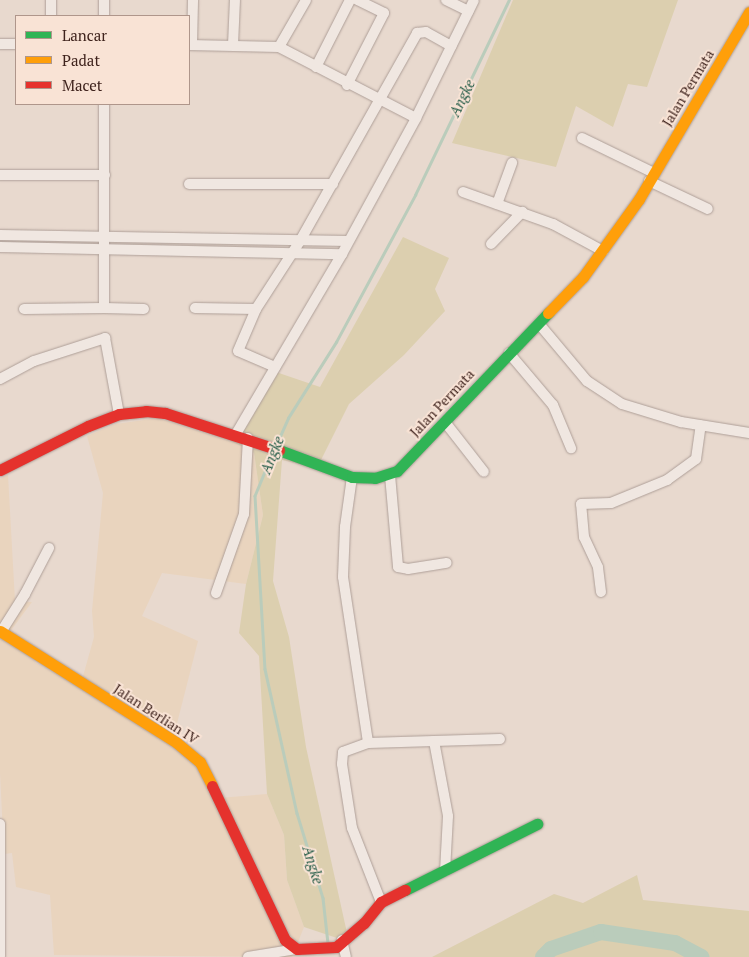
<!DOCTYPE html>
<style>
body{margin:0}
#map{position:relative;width:749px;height:957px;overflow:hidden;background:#e8d9ce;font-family:"PT Serif",serif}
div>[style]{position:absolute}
.farmland>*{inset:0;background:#e9d4be}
.green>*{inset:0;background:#dccfaf}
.stream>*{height:2.5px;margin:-1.25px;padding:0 1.25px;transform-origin:1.25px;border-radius:1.25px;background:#baccbb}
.river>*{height:16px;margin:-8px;padding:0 8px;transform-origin:8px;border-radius:8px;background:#baccbb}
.roads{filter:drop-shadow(0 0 1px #ae9f98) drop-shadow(0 0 1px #ae9f98)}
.street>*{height:10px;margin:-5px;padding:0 5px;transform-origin:5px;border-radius:5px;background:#f0e7e1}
.fast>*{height:11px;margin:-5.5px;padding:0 5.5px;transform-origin:5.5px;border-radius:5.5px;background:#30b455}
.slow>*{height:11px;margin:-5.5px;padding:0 5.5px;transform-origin:5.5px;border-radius:5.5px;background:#ff9f0a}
.jam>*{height:11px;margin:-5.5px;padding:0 5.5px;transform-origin:5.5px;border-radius:5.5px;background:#e5322d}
span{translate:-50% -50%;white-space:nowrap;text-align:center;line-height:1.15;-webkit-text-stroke:4px #f9e3d5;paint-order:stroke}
.street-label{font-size:14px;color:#3f231d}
.water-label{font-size:15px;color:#2b604c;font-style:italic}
.legend{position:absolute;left:15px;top:15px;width:175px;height:90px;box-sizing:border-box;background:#f9e3d5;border:1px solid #af968b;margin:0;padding:6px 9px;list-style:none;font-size:15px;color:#3f231d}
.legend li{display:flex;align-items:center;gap:10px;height:25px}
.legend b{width:25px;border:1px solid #af968b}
</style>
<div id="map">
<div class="farmland">
<div style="clip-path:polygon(158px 418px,231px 441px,254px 453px,263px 515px,246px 584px,162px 573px,142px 616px,198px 641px,172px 743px,196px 761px,219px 798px,267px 794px,284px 835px,287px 880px,304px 927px,292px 957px,54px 955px,50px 895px,16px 887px,12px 853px,4px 854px,0 773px,0 479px,8px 475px,15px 601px,32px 602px,9px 633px,36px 663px,80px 687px,94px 637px,92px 611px,103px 493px,87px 436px,116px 424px)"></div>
</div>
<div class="green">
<div style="clip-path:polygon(513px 0,678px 0,647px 87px,628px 84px,613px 127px,576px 106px,556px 167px,452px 143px)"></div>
<div style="clip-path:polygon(403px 237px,449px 258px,435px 289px,445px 311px,404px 355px,349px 404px,317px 468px,282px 460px,273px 581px,289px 637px,306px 747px,349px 942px,304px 927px,287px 880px,284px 835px,267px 794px,259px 656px,239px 633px,246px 584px,263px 515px,254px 453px,231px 441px,273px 371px,320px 387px)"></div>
<div style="clip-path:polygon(637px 875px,643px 900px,749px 911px,749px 957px,432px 957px,554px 894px,583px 903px)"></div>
</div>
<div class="stream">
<div style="left:277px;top:443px;width:27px;rotate:-66deg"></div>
<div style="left:288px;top:418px;width:90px;rotate:-57.7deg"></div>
<div style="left:336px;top:342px;width:167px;rotate:-61.7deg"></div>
<div style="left:415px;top:195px;width:216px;rotate:-64.3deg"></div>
<div style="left:272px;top:455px;width:44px;rotate:112.5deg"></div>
<div style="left:255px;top:496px;width:173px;rotate:86.7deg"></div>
<div style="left:265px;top:669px;width:148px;rotate:77.5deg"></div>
<div style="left:297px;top:813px;width:89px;rotate:73deg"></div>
<div style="left:323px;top:898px;width:45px;rotate:83.7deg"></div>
</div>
<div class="river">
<div style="left:543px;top:957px;width:11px;rotate:-45deg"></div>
<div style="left:551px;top:949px;width:53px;rotate:-18.8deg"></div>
<div style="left:601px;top:932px;width:75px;rotate:8.5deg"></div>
<div style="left:675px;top:943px;width:30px;rotate:28deg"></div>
</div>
<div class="roads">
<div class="street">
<div style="left:446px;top:0;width:25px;rotate:26deg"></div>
<div style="left:51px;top:16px;width:16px;rotate:-90deg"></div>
<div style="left:104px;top:16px;width:16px;rotate:-90deg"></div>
<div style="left:0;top:44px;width:16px"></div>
<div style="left:189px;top:45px;width:90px;rotate:1.3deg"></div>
<div style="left:279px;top:47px;width:154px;rotate:27.4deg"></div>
<div style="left:192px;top:45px;width:45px;rotate:-88.7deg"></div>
<div style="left:233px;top:45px;width:45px;rotate:-87.5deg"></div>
<div style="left:279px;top:47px;width:54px;rotate:-60.1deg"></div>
<div style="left:316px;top:67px;width:75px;rotate:-63.1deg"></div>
<div style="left:347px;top:85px;width:81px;rotate:-62.8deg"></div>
<div style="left:384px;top:13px;width:30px;rotate:-154deg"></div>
<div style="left:582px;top:138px;width:80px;rotate:25.9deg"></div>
<div style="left:0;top:175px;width:105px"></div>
<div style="left:649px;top:181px;width:65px;rotate:25.4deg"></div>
<div style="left:189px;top:184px;width:144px"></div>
<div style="left:463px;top:192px;width:96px;rotate:19.6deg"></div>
<div style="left:553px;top:224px;width:57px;rotate:28.4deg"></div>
<div style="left:497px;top:204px;width:44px;rotate:-69.9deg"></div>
<div style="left:0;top:235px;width:348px;rotate:1deg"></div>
<div style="left:491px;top:244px;width:45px;rotate:-45.9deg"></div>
<div style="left:0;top:247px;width:342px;rotate:1.2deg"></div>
<div style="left:104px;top:308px;width:40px;rotate:1.4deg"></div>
<div style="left:195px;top:308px;width:61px;rotate:0.9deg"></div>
<div style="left:24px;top:309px;width:80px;rotate:-0.7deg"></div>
<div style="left:104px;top:308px;width:204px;rotate:-90deg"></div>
<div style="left:540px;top:325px;width:73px;rotate:50deg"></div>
<div style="left:587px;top:381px;width:42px;rotate:33.3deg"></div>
<div style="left:622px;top:404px;width:62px;rotate:17deg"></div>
<div style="left:681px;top:422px;width:69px;rotate:9.2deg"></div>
<div style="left:509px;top:353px;width:68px;rotate:49.8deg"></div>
<div style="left:553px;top:405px;width:47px;rotate:67.3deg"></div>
<div style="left:275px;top:367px;width:40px;rotate:-156.6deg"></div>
<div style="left:238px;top:351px;width:46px;rotate:-66.8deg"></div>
<div style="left:256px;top:309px;width:81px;rotate:-57.1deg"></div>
<div style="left:300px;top:241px;width:239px;rotate:-60.6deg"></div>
<div style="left:417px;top:33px;width:9px;rotate:-6deg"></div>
<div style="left:426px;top:32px;width:29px;rotate:29deg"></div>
<div style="left:0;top:379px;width:38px;rotate:-28deg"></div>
<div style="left:34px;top:361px;width:75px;rotate:-17.9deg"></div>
<div style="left:105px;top:338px;width:77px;rotate:79.6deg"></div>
<div style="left:445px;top:422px;width:63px;rotate:52deg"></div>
<div style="left:236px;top:434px;width:209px;rotate:-59.5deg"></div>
<div style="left:342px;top:254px;width:155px;rotate:-61.4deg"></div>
<div style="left:416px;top:118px;width:131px;rotate:-63.8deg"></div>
<div style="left:390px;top:475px;width:92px;rotate:85deg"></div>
<div style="left:398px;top:567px;width:10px;rotate:11deg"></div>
<div style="left:408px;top:569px;width:39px;rotate:-9deg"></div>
<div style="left:352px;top:477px;width:50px;rotate:98deg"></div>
<div style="left:345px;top:527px;width:50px;rotate:92.3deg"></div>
<div style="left:343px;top:577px;width:168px;rotate:81.4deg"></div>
<div style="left:601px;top:592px;width:25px;rotate:-97deg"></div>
<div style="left:598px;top:567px;width:33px;rotate:-115deg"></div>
<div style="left:584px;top:537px;width:33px;rotate:-95deg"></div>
<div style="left:581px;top:504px;width:30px;rotate:-2deg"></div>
<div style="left:611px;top:503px;width:61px;rotate:-22.3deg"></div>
<div style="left:667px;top:480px;width:36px;rotate:-36deg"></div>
<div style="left:696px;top:459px;width:34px;rotate:-82deg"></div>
<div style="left:216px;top:593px;width:84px;rotate:-70.5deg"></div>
<div style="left:244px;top:514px;width:76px;rotate:-87deg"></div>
<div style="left:1px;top:632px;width:45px;rotate:-57.7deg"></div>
<div style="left:25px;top:594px;width:52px;rotate:-62.4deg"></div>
<div style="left:434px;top:741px;width:76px;rotate:79.4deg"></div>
<div style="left:448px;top:816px;width:55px;rotate:93.1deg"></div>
<div style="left:0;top:824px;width:132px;rotate:90deg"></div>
<div style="left:381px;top:902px;width:79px;rotate:-111.4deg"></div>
<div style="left:352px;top:828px;width:65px;rotate:-98.9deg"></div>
<div style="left:342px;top:764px;width:12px;rotate:-85deg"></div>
<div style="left:343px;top:752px;width:27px;rotate:-20deg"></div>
<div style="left:368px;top:743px;width:132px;rotate:-1.7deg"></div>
<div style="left:342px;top:940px;width:17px;rotate:77deg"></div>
<div style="left:248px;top:957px;width:50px;rotate:-9.3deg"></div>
</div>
<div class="fast">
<div style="left:279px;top:450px;width:78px;rotate:20.3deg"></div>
<div style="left:352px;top:477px;width:23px;rotate:2deg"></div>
<div style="left:375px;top:478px;width:23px;rotate:-18deg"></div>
<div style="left:397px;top:471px;width:219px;rotate:-46.3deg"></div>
<div style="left:405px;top:890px;width:148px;rotate:-26.6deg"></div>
</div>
<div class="slow">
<div style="left:548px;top:313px;width:50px;rotate:-45.8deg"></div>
<div style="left:583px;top:277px;width:96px;rotate:-54.3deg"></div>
<div style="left:639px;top:199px;width:217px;rotate:-59.5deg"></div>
<div style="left:0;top:631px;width:209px;rotate:32.3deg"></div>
<div style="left:177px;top:743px;width:30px;rotate:40deg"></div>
<div style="left:200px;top:762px;width:27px;rotate:63deg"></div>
</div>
<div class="jam">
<div style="left:0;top:470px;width:98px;rotate:-26.6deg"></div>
<div style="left:88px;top:426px;width:33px;rotate:-21deg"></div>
<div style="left:119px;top:414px;width:27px;rotate:-6deg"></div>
<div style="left:146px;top:411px;width:19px;rotate:6deg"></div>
<div style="left:165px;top:413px;width:120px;rotate:18deg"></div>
<div style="left:212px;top:786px;width:170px;rotate:64.6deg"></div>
<div style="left:285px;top:940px;width:15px;rotate:37deg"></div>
<div style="left:297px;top:949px;width:39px;rotate:-3deg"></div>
<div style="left:336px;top:947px;width:37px;rotate:-41deg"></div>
<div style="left:364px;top:923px;width:27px;rotate:-51deg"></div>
<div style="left:381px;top:902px;width:27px;rotate:-27deg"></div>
</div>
</div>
<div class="street-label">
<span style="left:688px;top:88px;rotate:-59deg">Jalan Permata</span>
<span style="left:442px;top:403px;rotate:-47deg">Jalan Permata</span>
<span style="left:156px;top:714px;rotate:33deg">Jalan Berlian IV</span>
</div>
<div class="water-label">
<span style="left:462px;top:98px;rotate:-64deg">Angke</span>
<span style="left:272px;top:455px;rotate:-68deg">Angke</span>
<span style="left:313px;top:865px;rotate:73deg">Angke</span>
</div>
<ul class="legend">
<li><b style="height:6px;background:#30b455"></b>Lancar</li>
<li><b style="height:6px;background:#ff9f0a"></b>Padat</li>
<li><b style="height:6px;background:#e5322d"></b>Macet</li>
</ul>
</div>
